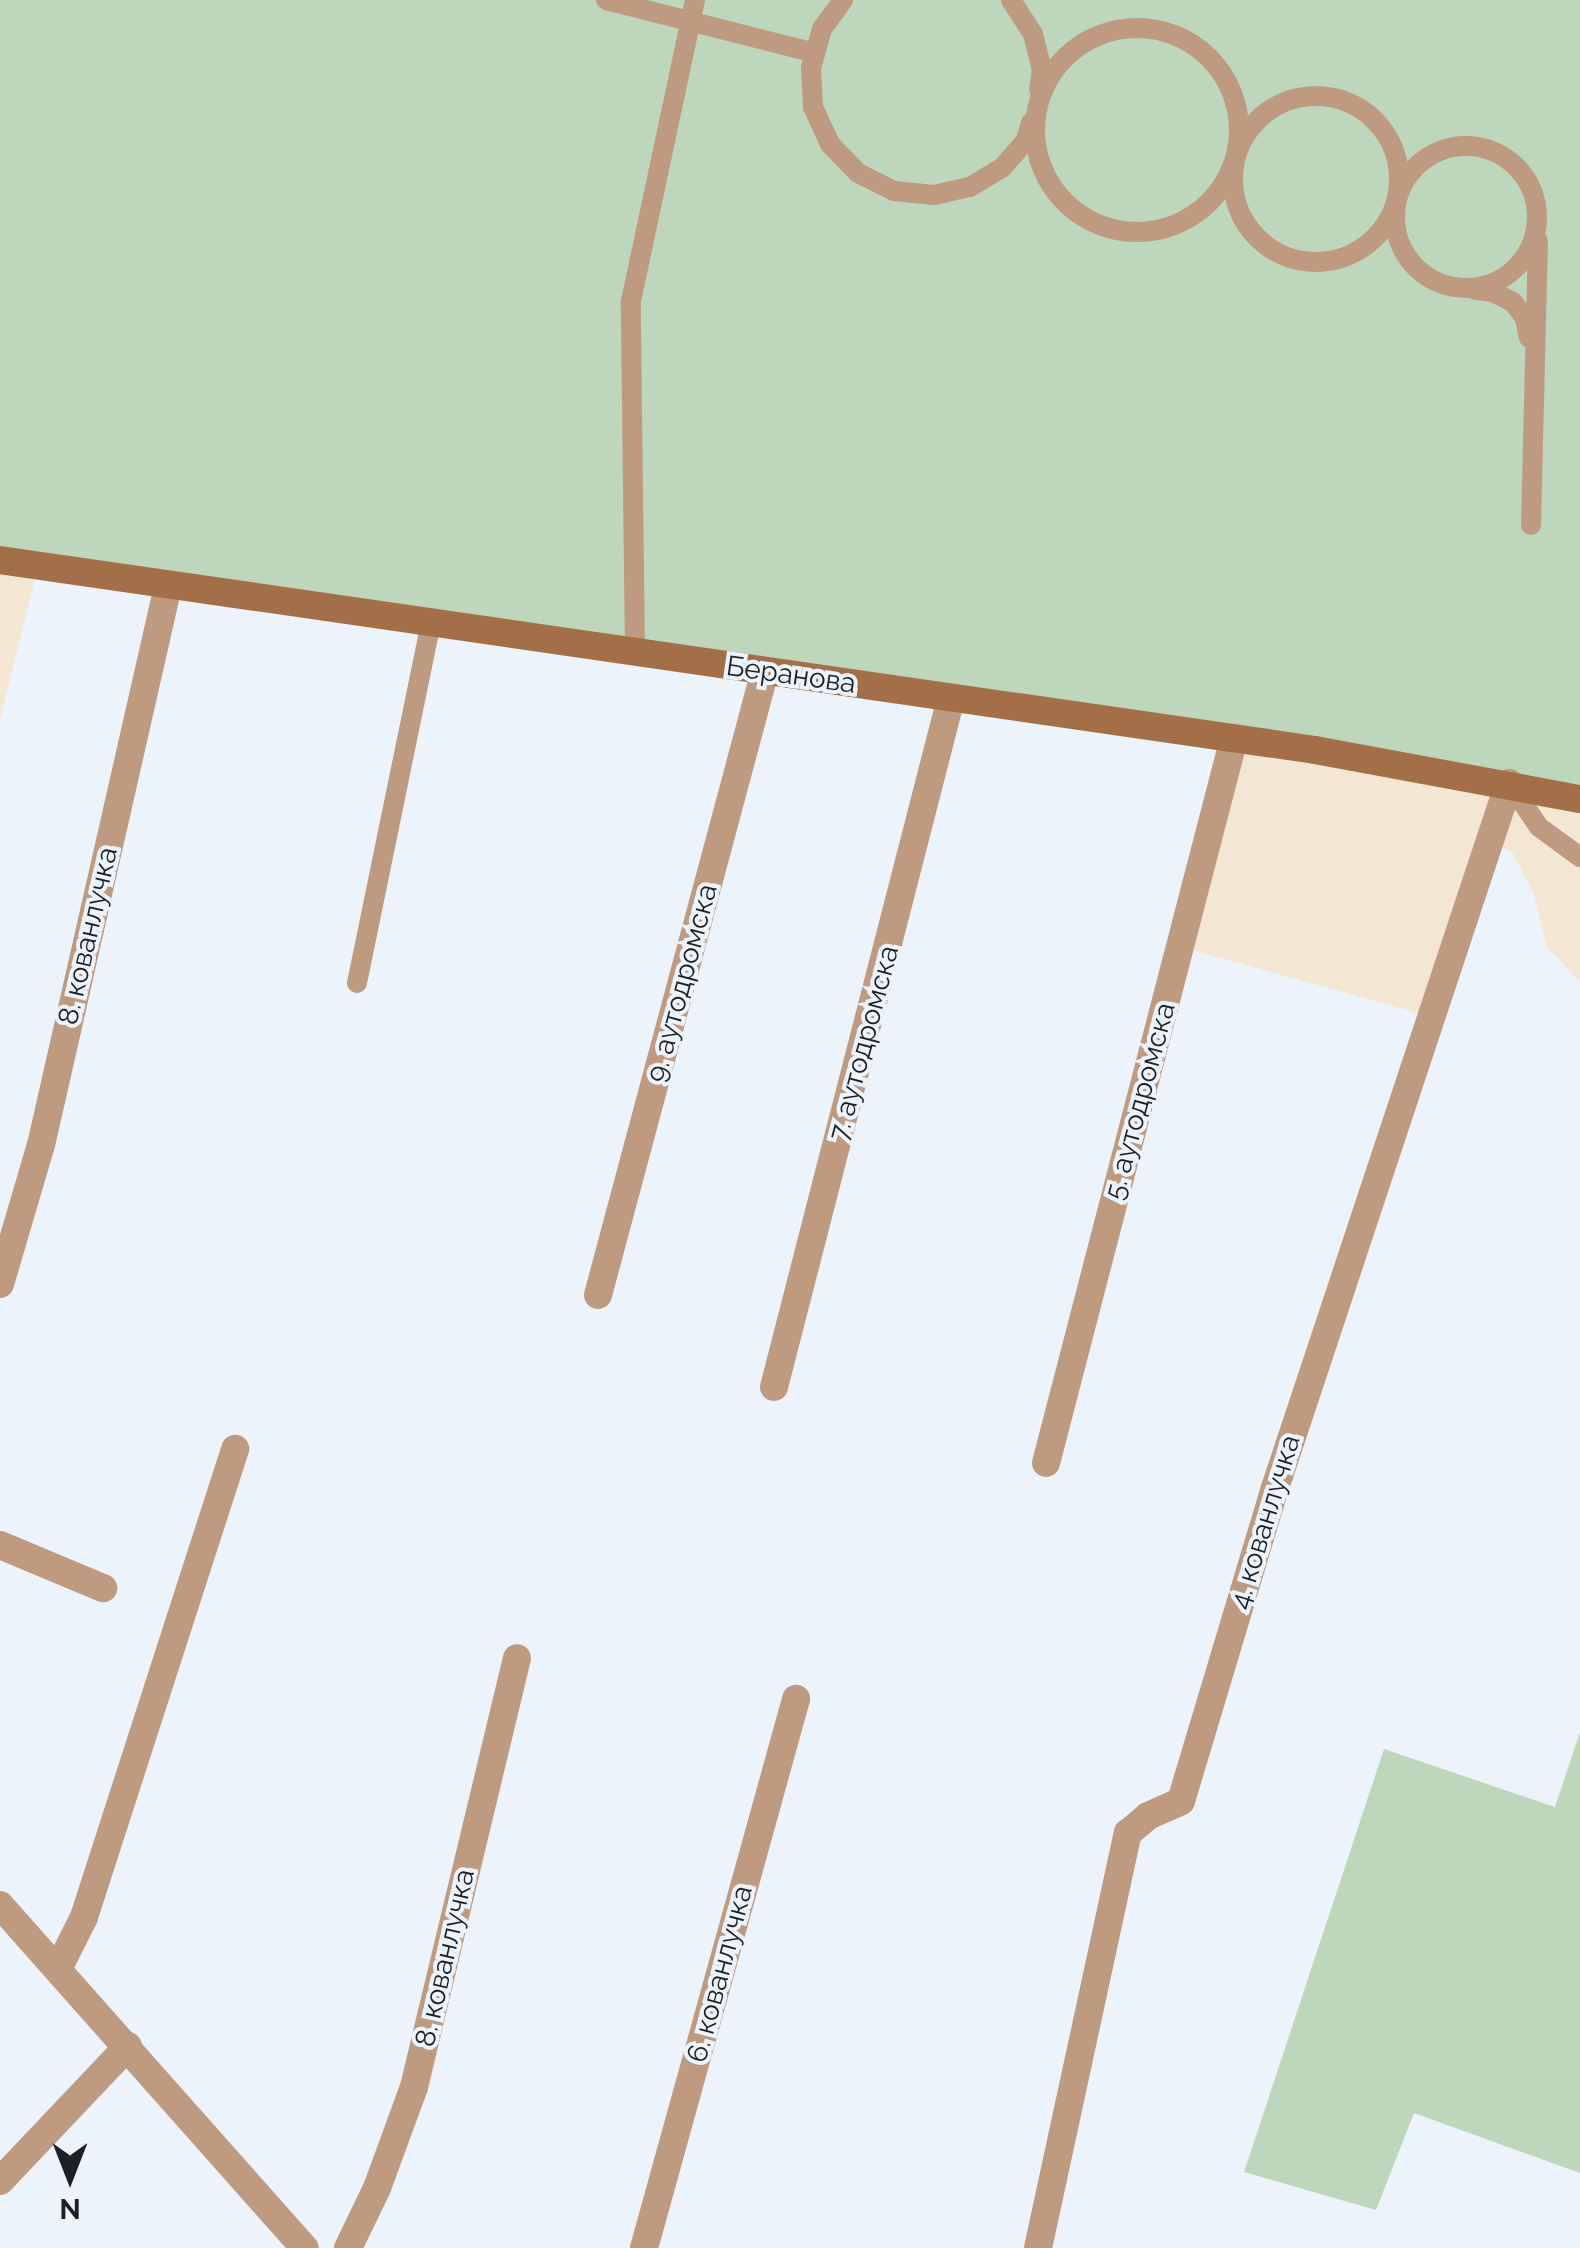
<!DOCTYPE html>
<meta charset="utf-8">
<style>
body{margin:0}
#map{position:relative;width:1580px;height:2248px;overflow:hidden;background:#ecf3fa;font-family:Raleway,sans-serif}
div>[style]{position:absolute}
.commercial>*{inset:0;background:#f3e6d2}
.green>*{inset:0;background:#bed6bc}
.service>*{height:20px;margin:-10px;padding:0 10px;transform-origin:10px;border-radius:10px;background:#be9a80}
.service>.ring{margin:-10px;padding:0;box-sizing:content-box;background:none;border:20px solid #be9a80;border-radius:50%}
.minor>*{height:28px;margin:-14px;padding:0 14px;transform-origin:14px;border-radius:14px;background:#be9a80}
.secondary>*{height:28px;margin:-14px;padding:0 14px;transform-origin:14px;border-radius:14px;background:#a26f48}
span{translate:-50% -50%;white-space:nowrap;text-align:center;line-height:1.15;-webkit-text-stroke:8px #ecf3fa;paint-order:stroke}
.street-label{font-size:28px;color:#1d2023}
.north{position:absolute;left:20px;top:2128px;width:100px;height:100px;-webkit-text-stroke:8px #ecf3fa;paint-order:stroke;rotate:180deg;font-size:28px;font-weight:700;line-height:40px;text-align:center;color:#1d2023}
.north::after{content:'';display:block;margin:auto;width:35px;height:45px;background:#1d2023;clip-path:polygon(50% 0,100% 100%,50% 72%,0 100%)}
</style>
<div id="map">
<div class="commercial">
<div style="clip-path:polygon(0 560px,38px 566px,0 719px)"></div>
<div style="clip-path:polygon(1234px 738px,1580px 799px,1580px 982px,1547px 947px,1534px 894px,1512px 852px,1489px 840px,1429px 1016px,1181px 947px)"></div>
</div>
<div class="green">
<div style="clip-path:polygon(0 0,1580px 0,1580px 799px,0 560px)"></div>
<div style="clip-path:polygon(1580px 1732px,1580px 2173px,1414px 2113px,1376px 2210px,1244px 2172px,1384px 1749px,1555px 1807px)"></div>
</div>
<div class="service">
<div style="left:606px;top:0;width:216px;rotate:14.2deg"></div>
<div style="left:843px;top:0;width:36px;rotate:126deg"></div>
<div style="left:822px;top:29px;width:41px;rotate:105.8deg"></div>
<div style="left:811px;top:68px;width:39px;rotate:87deg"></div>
<div style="left:813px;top:107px;width:41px;rotate:65.3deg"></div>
<div style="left:830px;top:144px;width:40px;rotate:46deg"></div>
<div style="left:858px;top:173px;width:40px;rotate:26.6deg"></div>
<div style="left:894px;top:191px;width:40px;rotate:5.7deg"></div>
<div style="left:934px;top:195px;width:37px;rotate:-13deg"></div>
<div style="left:970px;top:187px;width:37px;rotate:-31deg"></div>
<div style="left:1002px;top:168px;width:37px;rotate:-49deg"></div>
<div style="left:1026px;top:140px;width:18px;rotate:-74deg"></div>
<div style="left:1011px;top:0;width:40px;rotate:57.1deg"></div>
<div style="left:1033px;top:34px;width:36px;rotate:76deg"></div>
<div style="left:1042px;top:69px;width:21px;rotate:98deg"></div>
<div class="ring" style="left:1035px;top:28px;width:184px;height:184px"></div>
<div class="ring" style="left:1233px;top:96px;width:146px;height:146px"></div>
<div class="ring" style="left:1395px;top:146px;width:122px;height:122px"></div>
<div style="left:1476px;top:290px;width:17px;rotate:7deg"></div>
<div style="left:1493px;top:292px;width:22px;rotate:27deg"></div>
<div style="left:1513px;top:302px;width:20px;rotate:53deg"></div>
<div style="left:1525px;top:318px;width:20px;rotate:79deg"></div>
<div style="left:1531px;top:525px;width:284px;rotate:-88.6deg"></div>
<div style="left:635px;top:653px;width:352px;rotate:-90.7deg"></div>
<div style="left:631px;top:301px;width:308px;rotate:-78deg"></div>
<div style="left:1509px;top:783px;width:53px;rotate:55.7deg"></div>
<div style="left:1539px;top:827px;width:51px;rotate:36.2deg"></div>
<div style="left:357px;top:983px;width:369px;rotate:-78.4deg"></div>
</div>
<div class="minor">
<div style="left:0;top:1284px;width:145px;rotate:-73.6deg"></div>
<div style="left:41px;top:1145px;width:573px;rotate:-77.2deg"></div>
<div style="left:598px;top:1295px;width:646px;rotate:-75.02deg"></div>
<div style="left:774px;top:1387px;width:711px;rotate:-75.59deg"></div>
<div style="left:1046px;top:1463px;width:749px;rotate:-75.46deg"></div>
<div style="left:0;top:1545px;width:112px;rotate:22.7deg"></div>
<div style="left:0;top:1905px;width:459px;rotate:48.4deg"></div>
<div style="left:58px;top:1969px;width:58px;rotate:-63.4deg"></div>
<div style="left:84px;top:1917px;width:492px;rotate:-72.1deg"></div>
<div style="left:0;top:2181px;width:186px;rotate:-46.5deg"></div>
<div style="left:348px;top:2248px;width:67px;rotate:-64.2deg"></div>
<div style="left:377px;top:2188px;width:108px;rotate:-69.9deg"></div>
<div style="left:414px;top:2087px;width:441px;rotate:-76.5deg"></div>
<div style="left:644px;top:2248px;width:570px;rotate:-74.52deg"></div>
<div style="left:1038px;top:2248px;width:425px;rotate:-77.8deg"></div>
<div style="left:1128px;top:1833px;width:26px;rotate:-40deg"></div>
<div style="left:1148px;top:1816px;width:36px;rotate:-24deg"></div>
<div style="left:1181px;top:1801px;width:327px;rotate:-73.3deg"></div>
<div style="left:1275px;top:1488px;width:743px;rotate:-71.64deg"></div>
</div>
<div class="secondary">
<div style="left:0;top:560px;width:1329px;rotate:8.22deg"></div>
<div style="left:1315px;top:750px;width:269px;rotate:10.5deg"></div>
</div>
<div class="street-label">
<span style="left:791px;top:675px;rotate:8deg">Беранова</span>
<span style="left:88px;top:936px;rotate:-77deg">8. кованлучка</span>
<span style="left:682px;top:983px;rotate:-75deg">9. аутодромска</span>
<span style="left:864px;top:1043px;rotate:-75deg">7. аутодромска</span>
<span style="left:1140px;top:1101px;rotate:-75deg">5. аутодромска</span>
<span style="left:1265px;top:1522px;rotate:-73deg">4. кованлучка</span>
<span style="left:445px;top:1958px;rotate:-77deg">8. кованлучка</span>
<span style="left:720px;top:1974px;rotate:-75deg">6. кованлучка</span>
</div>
<div class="north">N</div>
</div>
